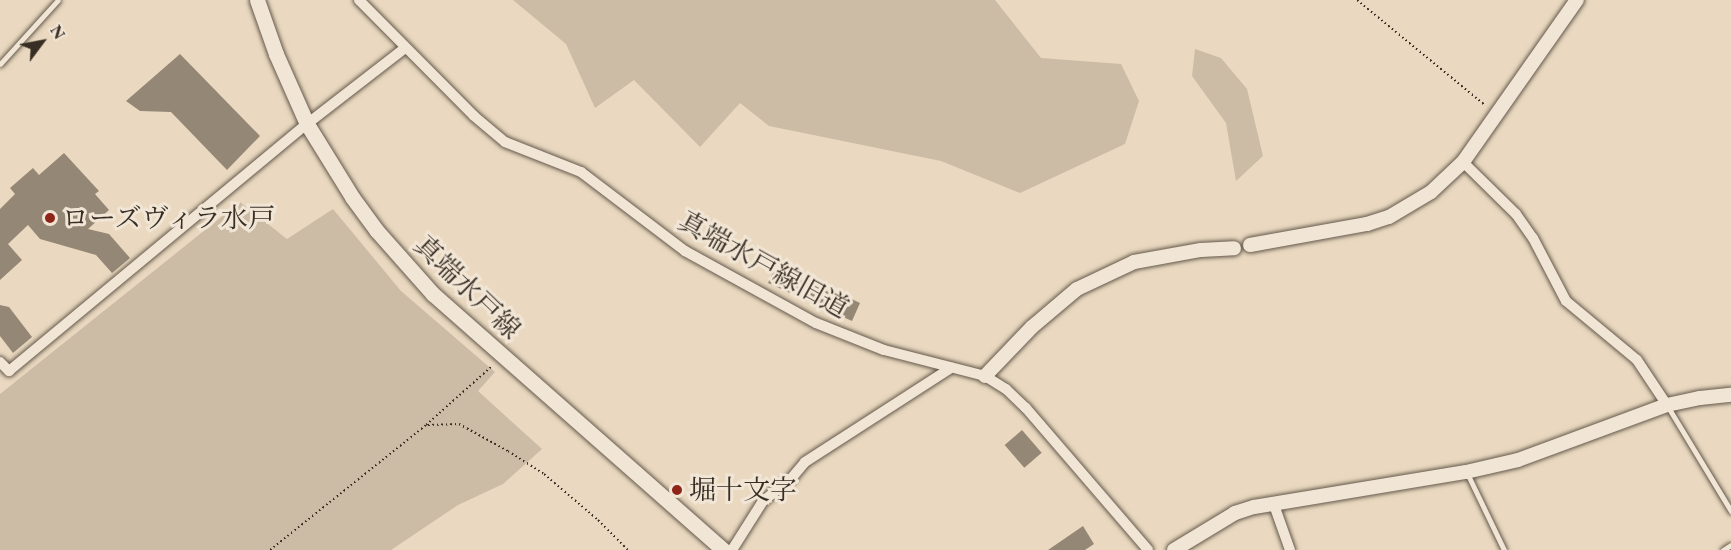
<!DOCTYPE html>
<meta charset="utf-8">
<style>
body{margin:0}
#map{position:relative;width:1731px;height:550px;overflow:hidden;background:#ead9c0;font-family:"EB Garamond","Noto Serif JP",serif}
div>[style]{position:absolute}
.green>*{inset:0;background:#ccbca5}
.building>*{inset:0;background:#958775;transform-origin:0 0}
.path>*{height:2px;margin-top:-1px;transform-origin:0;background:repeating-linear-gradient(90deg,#382e24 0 1.5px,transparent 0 4.5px)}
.roads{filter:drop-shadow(0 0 2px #64594b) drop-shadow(0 0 2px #64594b)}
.service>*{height:5px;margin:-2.5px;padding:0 2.5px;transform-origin:2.5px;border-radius:2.5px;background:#f1e6d6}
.minor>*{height:10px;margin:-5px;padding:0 5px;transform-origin:5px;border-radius:5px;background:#f1e6d6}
.tertiary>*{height:14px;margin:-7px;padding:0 7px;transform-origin:7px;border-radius:7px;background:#f1e6d6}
.secondary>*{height:15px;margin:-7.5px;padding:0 7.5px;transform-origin:7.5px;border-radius:7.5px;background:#f1e6d6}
.dots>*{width:16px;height:16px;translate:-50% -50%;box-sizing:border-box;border:3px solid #f1e6d6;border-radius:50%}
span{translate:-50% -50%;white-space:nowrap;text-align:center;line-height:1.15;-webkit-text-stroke:6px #f1e6d6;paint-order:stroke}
.poi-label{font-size:27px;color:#382e24}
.left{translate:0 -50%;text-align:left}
.street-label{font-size:27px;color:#382e24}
.north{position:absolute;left:12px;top:12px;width:60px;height:60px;-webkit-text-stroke:4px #f1e6d6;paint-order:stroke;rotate:58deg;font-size:16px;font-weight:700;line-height:24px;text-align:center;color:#382e24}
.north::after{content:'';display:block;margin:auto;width:21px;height:27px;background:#382e24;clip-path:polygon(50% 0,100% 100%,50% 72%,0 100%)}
</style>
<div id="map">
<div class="green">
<div style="clip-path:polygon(513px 0,995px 0,1041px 58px,1121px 64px,1139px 101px,1125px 144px,1020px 193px,941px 161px,769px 126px,740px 103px,700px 147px,634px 80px,595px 108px,566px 44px)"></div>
<div style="clip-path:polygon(1195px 49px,1221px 58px,1247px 89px,1263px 156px,1236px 181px,1226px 123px,1192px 76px)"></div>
<div style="clip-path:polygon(240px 202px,287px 239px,333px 209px,401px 291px,495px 372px,478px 391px,542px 449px,503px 484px,458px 505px,391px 550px,0 550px,0 394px)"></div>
</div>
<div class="building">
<div style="clip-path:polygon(180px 54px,260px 136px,227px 170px,171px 112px,140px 111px,126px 101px)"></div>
<div style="clip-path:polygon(64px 153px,99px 191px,95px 194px,109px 210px,88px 229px,109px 234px,130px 258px,112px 273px,96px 255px,40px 239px,28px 225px,8px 244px,22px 260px,0 280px,0 209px,15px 194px,10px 188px,33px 168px,39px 175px)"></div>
<div style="clip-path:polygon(775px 268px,835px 295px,837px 292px,860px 303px,852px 321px,768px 283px)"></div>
<div style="clip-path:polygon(0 305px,9px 307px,32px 337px,13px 353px,0 336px)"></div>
<div style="left:1022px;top:430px;width:30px;height:23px;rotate:49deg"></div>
<div style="clip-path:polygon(1083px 526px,1094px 544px,1085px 550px,1048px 550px)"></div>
</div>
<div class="path">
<div style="left:1357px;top:0;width:166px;rotate:39.4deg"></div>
<div style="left:428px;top:425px;width:31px;rotate:-2deg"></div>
<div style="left:459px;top:424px;width:56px;rotate:28.9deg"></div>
<div style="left:508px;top:451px;width:43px;rotate:32.6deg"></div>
<div style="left:544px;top:474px;width:71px;rotate:40.4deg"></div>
<div style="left:598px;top:520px;width:42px;rotate:45deg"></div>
<div style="left:270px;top:550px;width:200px;rotate:-38.7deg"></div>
<div style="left:426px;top:425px;width:89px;rotate:-41.8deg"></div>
</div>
<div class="roads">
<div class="service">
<div style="left:0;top:64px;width:86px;rotate:-47.8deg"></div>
<div style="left:1668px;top:407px;width:122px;rotate:58.8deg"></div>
<div style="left:1467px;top:473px;width:85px;rotate:64.3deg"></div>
<div style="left:1723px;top:550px;width:9px;rotate:-32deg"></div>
</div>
<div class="minor">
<div style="left:359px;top:0;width:163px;rotate:45.2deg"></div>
<div style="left:474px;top:116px;width:40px;rotate:40deg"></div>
<div style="left:505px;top:142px;width:82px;rotate:21.5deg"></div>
<div style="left:581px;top:172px;width:131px;rotate:37.2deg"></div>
<div style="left:685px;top:251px;width:149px;rotate:28.8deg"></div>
<div style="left:816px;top:323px;width:73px;rotate:21.7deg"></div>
<div style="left:884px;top:350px;width:104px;rotate:14.4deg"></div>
<div style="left:985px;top:376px;width:25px;rotate:32deg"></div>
<div style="left:1006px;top:389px;width:28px;rotate:44deg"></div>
<div style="left:1026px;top:408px;width:187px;rotate:49.3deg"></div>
<div style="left:1463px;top:162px;width:74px;rotate:44.5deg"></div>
<div style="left:1516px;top:214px;width:29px;rotate:55deg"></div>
<div style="left:1533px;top:238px;width:71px;rotate:62.4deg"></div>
<div style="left:1566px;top:301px;width:92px;rotate:39.7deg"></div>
<div style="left:1637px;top:360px;width:54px;rotate:56.3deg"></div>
<div style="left:0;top:362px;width:13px;rotate:45deg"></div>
<div style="left:9px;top:371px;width:387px;rotate:-39.7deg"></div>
<div style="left:307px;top:124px;width:124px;rotate:-37.8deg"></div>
<div style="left:1273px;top:502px;width:51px;rotate:70.5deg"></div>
<div style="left:732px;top:550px;width:58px;rotate:-57.7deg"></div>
<div style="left:763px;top:501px;width:34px;rotate:-38deg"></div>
<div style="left:790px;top:480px;width:23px;rotate:-50deg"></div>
<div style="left:805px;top:462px;width:174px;rotate:-32.8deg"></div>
</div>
<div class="tertiary">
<div style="left:1250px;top:245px;width:119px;rotate:-10.2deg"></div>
<div style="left:1367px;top:224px;width:23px;rotate:-18deg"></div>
<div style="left:1389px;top:217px;width:49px;rotate:-30.8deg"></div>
<div style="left:1431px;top:192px;width:44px;rotate:-43.2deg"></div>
<div style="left:1463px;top:162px;width:198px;rotate:-54.9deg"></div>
<div style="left:985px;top:376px;width:68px;rotate:-46.2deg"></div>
<div style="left:1032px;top:327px;width:59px;rotate:-40.2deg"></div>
<div style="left:1077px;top:289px;width:63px;rotate:-25.3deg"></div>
<div style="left:1134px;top:262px;width:68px;rotate:-10.2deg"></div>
<div style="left:1201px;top:250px;width:33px;rotate:-3deg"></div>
<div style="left:1174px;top:550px;width:71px;rotate:-31.2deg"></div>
<div style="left:1235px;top:513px;width:20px;rotate:-18deg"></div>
<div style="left:1254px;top:507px;width:215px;rotate:-9.4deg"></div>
<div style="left:1466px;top:472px;width:53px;rotate:-13deg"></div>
<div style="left:1518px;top:460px;width:159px;rotate:-20.3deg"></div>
<div style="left:1667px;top:405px;width:34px;rotate:-12deg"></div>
<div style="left:1700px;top:398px;width:31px;rotate:-6deg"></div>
</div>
<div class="secondary">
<div style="left:257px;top:0;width:57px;rotate:70.6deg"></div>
<div style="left:276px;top:54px;width:77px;rotate:66.1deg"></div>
<div style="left:307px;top:124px;width:86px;rotate:58.3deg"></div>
<div style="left:352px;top:197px;width:42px;rotate:53.7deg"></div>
<div style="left:377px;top:231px;width:84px;rotate:48.4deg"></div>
<div style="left:433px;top:294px;width:387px;rotate:41.4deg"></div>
</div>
</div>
<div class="dots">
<div style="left:50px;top:218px;background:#8f2418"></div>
<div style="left:677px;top:490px;background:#8f2418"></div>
</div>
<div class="poi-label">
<span class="left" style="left:62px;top:218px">ローズヴィラ水戸</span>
<span class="left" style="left:689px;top:490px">堀十文字</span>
</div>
<div class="street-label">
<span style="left:764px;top:264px;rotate:29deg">真端水戸線旧道</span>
<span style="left:468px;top:287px;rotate:44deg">真端水戸線</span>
</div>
<div class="north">N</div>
</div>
